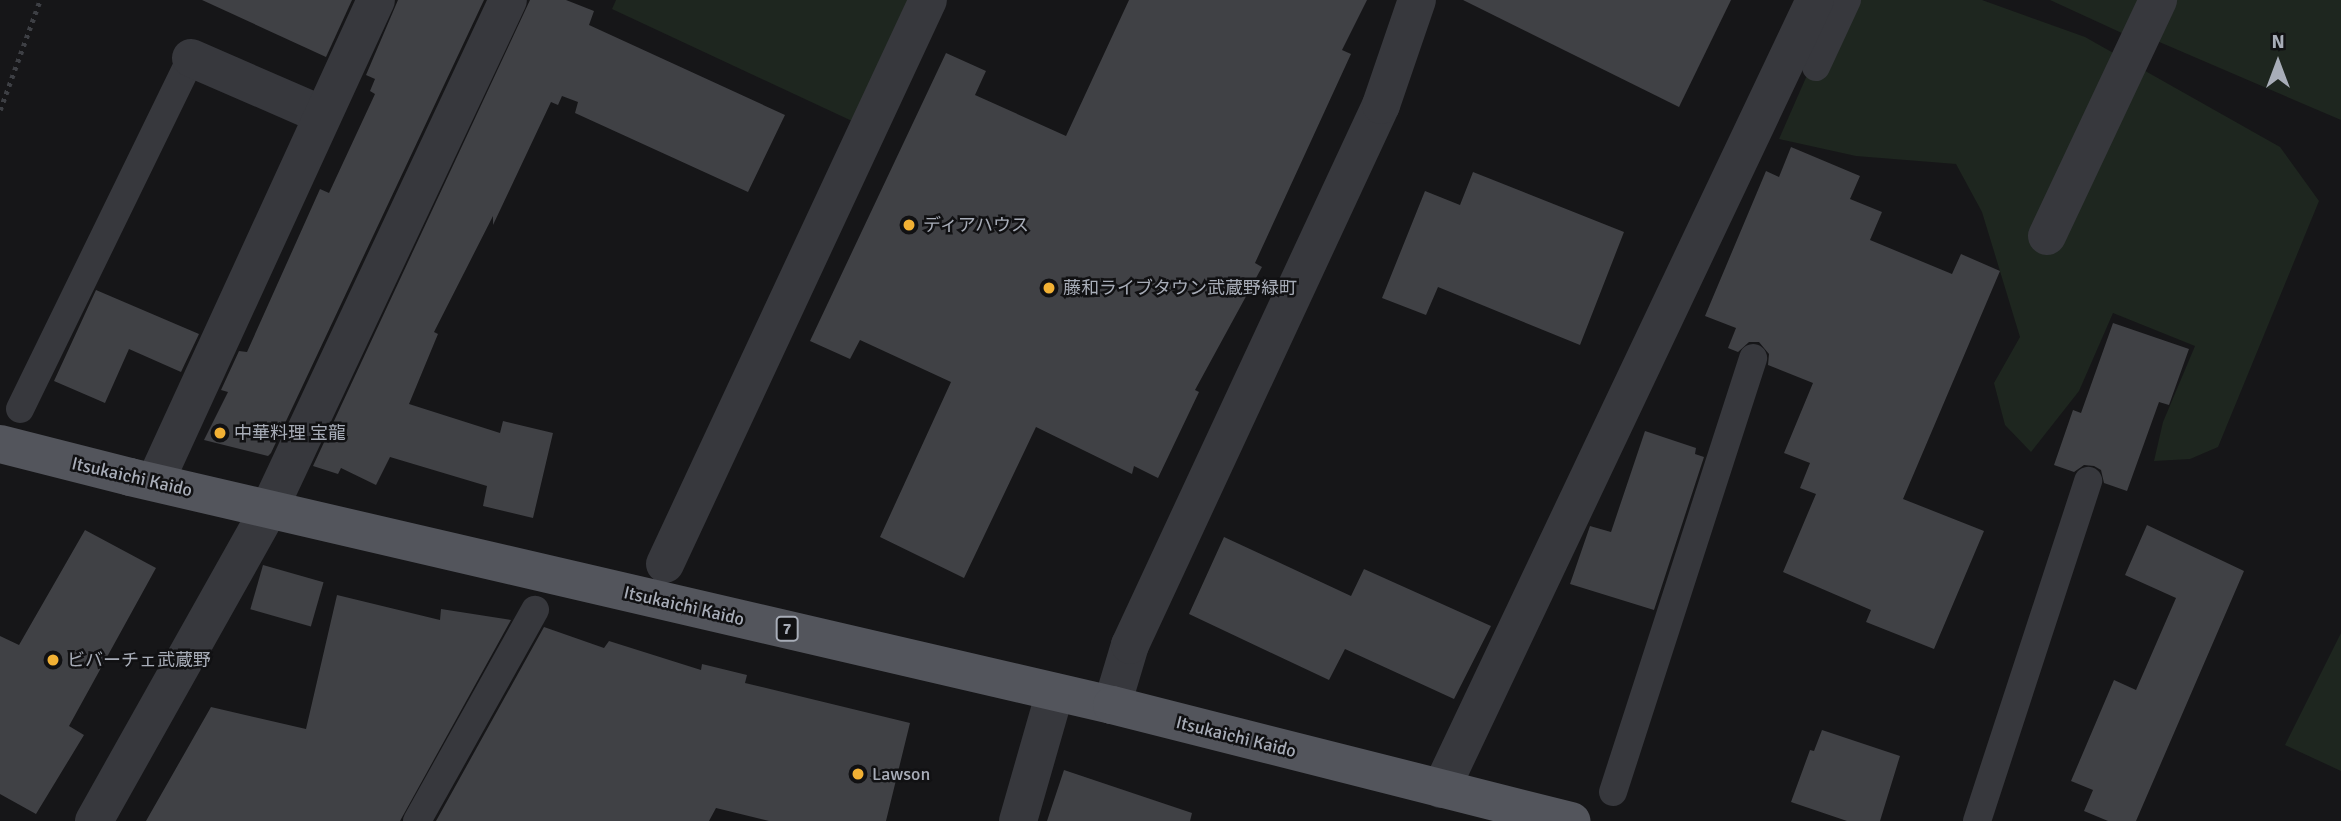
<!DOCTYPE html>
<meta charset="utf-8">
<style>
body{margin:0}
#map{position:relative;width:2341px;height:821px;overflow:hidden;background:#161618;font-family:Signika,"Noto Sans JP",sans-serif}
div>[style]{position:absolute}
.green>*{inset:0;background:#1e261f}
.building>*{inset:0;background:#404145;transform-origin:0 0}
.path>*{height:4.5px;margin-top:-2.25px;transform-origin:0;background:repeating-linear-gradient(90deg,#3d3f44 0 3.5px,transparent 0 8.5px)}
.lane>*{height:28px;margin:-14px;padding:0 14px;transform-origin:14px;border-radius:14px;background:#37383d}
.street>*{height:38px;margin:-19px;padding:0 19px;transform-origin:19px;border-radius:19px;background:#37383d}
.primary>*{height:38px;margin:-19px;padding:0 19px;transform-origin:19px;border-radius:19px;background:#53555c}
.dots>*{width:19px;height:19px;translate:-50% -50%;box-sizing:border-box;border:4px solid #111113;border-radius:50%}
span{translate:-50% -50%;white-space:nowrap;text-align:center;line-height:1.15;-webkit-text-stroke:5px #111113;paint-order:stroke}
.shield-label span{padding:2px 5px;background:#111113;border:2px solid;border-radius:5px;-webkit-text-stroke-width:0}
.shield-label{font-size:16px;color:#a8adb8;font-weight:700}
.poi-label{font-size:18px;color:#a8adb8}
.left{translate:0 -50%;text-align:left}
.street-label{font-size:18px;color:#a8adb8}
.north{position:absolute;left:2243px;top:28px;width:70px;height:70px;-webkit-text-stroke:5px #111113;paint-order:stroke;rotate:0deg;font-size:19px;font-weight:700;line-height:28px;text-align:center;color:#a8adb8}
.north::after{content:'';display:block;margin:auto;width:24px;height:32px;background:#a8adb8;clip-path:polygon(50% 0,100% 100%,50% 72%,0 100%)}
</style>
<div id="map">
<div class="green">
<div style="clip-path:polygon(616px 0,909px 0,852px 121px,612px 9px)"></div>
<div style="clip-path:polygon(1840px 0,1982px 0,2085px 37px,2280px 147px,2319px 201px,2218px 447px,2190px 459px,2154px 461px,2163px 422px,2195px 346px,2113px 313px,2079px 391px,2031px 452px,2005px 425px,1994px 383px,2020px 337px,1982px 212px,1956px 164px,1856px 156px,1779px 139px)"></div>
<div style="clip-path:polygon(2050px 0,2140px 0,2124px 34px)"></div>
<div style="clip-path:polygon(2177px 0,2341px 0,2341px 120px,2157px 41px)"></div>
<div style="clip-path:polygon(2341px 633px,2341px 771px,2285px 745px)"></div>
</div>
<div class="building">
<div style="clip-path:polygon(202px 0,352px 0,326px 57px)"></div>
<div style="clip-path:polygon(398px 0,484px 0,271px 453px,268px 456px,204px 440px,228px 392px,221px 390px,239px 351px,247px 352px,320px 189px,329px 193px,375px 94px,370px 91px,375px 79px,366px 75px)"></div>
<div style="clip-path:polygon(530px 0,566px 0,594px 11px,589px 25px,785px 115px,748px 192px,575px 113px,578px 102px,562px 96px,558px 105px,551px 102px,493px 225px,493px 216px,434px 332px,438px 334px,409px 404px,500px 433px,503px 421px,553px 433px,533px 518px,483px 506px,487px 486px,390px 457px,376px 485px,341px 468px,338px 474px,313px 466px)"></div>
<div style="clip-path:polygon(1129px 0,1367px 0,1342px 50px,1351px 54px,1255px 263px,1262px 267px,1195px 390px,1199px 392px,1158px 478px,1134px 466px,1132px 474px,1036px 427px,964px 578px,880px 537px,951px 382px,860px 340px,850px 359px,810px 341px,946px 53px,986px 71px,975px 95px,1066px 136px)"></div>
<div style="clip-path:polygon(1463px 0,1731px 0,1679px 107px)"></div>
<div style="clip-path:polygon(1791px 147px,1860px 176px,1850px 199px,1882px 212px,1870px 240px,1952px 274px,1961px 254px,2000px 271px,1903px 499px,1984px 531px,1934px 649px,1866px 622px,1871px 610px,1783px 572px,1816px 494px,1800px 488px,1810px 463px,1784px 453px,1813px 383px,1768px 365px,1769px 354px,1759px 342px,1749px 342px,1738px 352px,1728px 348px,1736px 328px,1705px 316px,1766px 171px,1779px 177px)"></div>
<div style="clip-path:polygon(1473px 172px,1624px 232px,1580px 345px,1438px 287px,1426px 315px,1382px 298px,1425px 191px,1460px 205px)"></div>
<div style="clip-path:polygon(96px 290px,199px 334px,181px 372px,129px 349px,105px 403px,54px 381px)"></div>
<div style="clip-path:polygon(2113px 323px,2189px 349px,2169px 405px,2159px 402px,2127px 491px,2104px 483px,2101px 470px,2094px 466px,2084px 465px,2074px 472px,2054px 465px,2073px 410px,2081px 413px)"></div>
<div style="clip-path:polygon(1645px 431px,1696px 448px,1695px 454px,1704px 457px,1654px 610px,1570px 584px,1590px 526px,1611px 532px)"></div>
<div style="clip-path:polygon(2147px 525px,2244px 571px,2136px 821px,2108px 821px,2084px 811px,2093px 790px,2071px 781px,2114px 680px,2136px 690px,2176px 598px,2125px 575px)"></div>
<div style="clip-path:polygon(85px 530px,156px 568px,69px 726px,84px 735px,36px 814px,0 794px,0 636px,19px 645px)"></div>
<div style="clip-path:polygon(1224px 537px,1351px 596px,1364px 569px,1491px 626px,1454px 699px,1345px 649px,1329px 680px,1189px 614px)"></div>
<div style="left:263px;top:565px;width:63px;height:46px;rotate:16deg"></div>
<div style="clip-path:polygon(337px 595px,440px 620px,441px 609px,511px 620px,400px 821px,146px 821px,211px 707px,306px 729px)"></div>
<div style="clip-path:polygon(544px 627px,604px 648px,609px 641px,701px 670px,702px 664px,747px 675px,745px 683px,910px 723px,886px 821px,769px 821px,716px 808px,709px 821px,436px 821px)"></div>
<div style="clip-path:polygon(1822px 730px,1900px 756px,1880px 821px,1847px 821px,1791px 802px,1810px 750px,1814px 751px)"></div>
<div style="clip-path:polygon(1064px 770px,1192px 813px,1190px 821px,1047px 821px)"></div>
</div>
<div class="path">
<div style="left:0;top:110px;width:117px;rotate:-70deg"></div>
</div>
<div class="lane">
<div style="left:1816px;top:67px;width:74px;rotate:-65.2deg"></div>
<div style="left:20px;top:409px;width:390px;rotate:-64deg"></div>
<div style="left:1613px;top:792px;width:456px;rotate:-72.1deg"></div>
<div style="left:417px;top:821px;width:242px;rotate:-60.8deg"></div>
<div style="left:1977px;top:821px;width:358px;rotate:-71.9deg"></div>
</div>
<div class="street">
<div style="left:191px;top:58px;width:143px;rotate:23.5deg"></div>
<div style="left:2047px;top:236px;width:261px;rotate:-64.8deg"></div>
<div style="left:155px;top:482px;width:530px;rotate:-65.37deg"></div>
<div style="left:665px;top:564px;width:622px;rotate:-65deg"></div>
<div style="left:1112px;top:705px;width:63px;rotate:-73.3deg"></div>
<div style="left:1130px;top:645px;width:595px;rotate:-65.07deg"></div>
<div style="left:1381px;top:105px;width:111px;rotate:-71.1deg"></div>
<div style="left:1441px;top:789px;width:873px;rotate:-64.64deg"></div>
<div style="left:94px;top:821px;width:358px;rotate:-60.7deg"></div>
<div style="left:269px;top:509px;width:562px;rotate:-64.85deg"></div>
<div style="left:1018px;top:821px;width:134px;rotate:-74deg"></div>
</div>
<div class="primary">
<div style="left:0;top:444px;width:134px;rotate:14.2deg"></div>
<div style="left:130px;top:477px;width:1008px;rotate:13.07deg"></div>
<div style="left:1112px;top:705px;width:474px;rotate:14.2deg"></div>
</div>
<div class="dots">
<div style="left:909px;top:225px;background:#f2b134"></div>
<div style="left:1049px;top:288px;background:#f2b134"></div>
<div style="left:220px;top:433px;background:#f2b134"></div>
<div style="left:53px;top:660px;background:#f2b134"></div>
<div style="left:858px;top:774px;background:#f2b134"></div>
</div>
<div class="shield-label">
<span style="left:787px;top:629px">7</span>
</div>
<div class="poi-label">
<span class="left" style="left:923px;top:225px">ディアハウス</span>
<span class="left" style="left:1063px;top:288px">藤和ライブタウン武蔵野緑町</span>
<span class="left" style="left:234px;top:433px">中華料理 宝龍</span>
<span class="left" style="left:67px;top:660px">ビバーチェ武蔵野</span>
<span class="left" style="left:872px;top:774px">Lawson</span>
</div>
<div class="street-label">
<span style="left:132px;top:477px;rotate:13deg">Itsukaichi Kaido</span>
<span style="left:684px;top:606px;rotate:13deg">Itsukaichi Kaido</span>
<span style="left:1236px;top:737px;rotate:14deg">Itsukaichi Kaido</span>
</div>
<div class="north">N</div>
</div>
